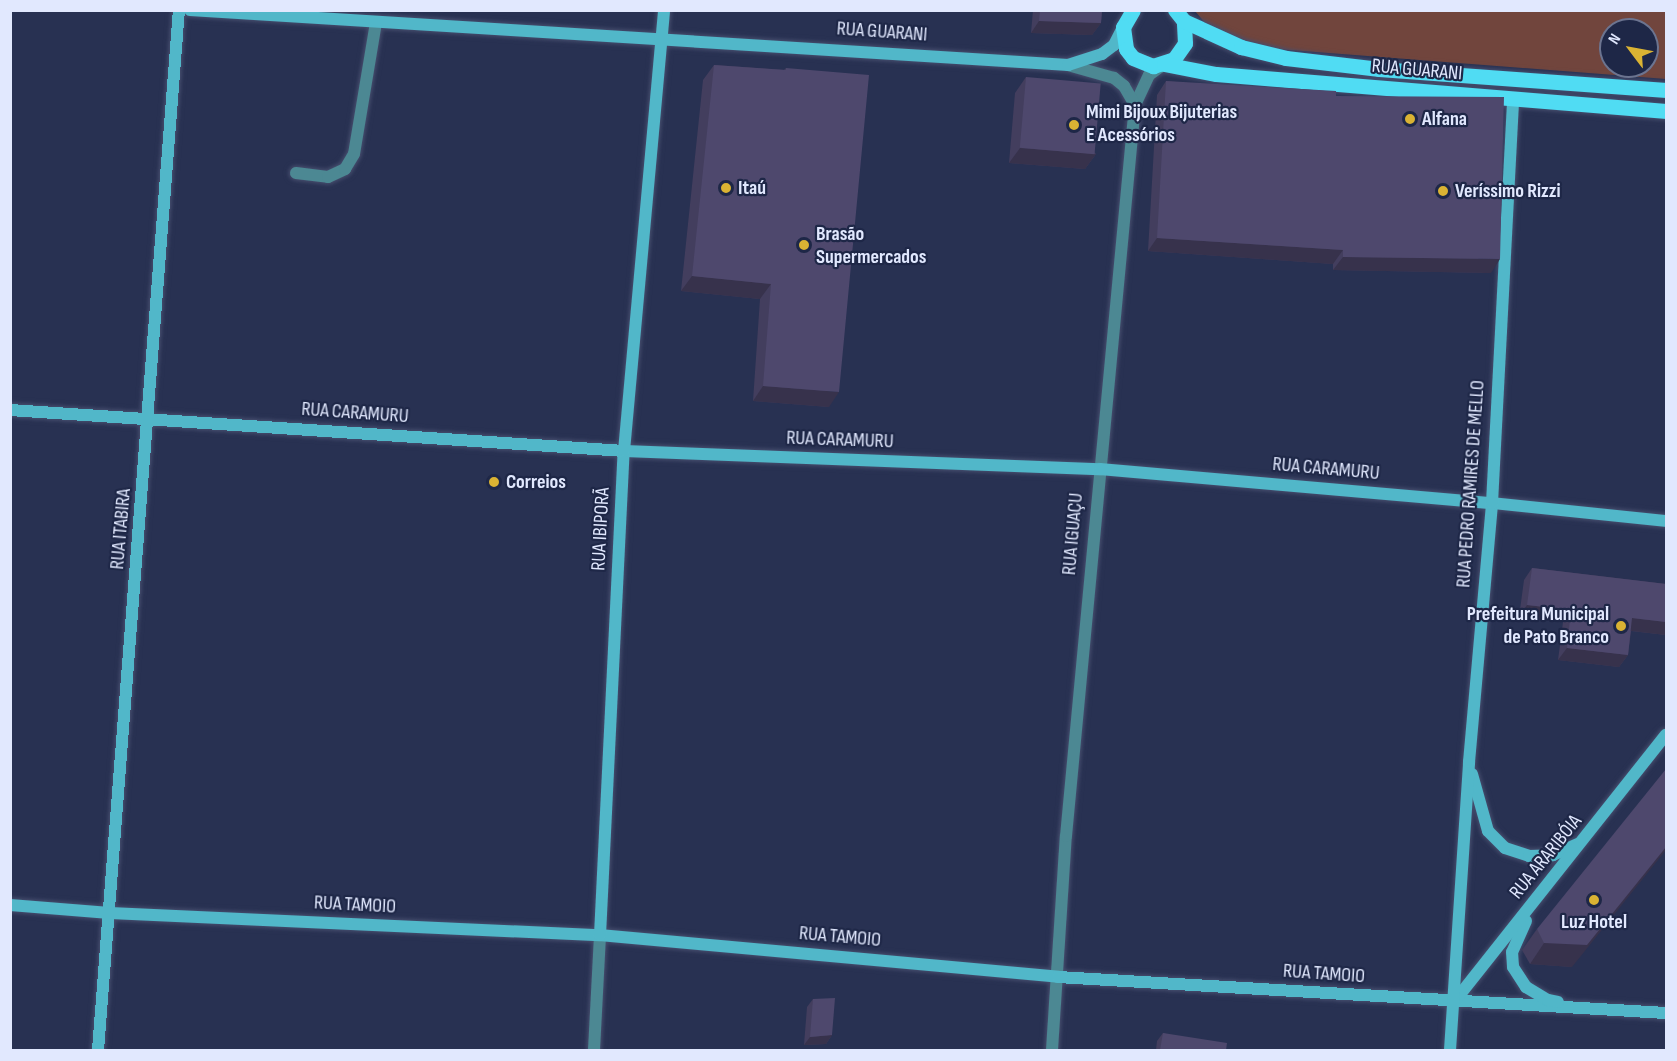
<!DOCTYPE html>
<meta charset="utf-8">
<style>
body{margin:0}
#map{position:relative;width:1677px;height:1061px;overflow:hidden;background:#283152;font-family:"Sofia Sans Condensed",sans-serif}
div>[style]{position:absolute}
.green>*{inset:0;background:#71453d}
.roads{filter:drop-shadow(0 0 2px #464e6e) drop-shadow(0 0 2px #464e6e)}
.lane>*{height:12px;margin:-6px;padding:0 6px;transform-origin:6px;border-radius:6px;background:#4c8893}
.street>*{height:12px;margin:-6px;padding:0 6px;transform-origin:6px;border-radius:6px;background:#4c8893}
.secondary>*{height:12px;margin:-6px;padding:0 6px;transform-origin:6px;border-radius:6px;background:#51b7c9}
.primary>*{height:15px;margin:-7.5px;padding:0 7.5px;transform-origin:7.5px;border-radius:7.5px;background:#50dcf3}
.wall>*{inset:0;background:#433e5e}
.shaded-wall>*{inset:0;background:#37324c}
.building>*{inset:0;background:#4e486d;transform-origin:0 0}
.dots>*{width:16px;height:16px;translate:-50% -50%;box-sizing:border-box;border:3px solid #1e2747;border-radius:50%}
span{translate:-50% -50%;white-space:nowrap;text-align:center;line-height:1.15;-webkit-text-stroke:4.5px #1e2747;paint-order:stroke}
.street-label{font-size:20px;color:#e1e8fe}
.poi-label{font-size:20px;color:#e1e8fe;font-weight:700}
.left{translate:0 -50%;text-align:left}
.right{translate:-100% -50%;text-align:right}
.frame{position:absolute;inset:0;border:12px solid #e1e8fe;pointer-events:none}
.north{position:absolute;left:1599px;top:18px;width:60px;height:60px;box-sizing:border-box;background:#1e2747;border:2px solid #6c7490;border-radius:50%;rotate:302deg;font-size:16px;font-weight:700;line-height:24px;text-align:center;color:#e1e8fe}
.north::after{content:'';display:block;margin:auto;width:21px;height:27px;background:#dab333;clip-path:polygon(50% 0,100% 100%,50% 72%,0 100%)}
</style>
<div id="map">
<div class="green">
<div style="clip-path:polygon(evenodd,1195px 11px,1666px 11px,1666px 79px,1277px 49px,1228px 36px,1205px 23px,1195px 11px,1611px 30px,1647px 30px,1647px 66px,1611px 66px,1611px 30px)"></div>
</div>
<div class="roads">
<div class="lane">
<div style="left:296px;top:173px;width:32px;rotate:7deg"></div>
<div style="left:328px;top:177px;width:19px;rotate:-25deg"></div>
<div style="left:345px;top:169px;width:17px;rotate:-59deg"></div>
<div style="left:354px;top:154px;width:133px;rotate:-80.5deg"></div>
</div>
<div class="street">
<div style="left:1135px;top:105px;width:33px;rotate:-65deg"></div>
<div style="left:1149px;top:75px;width:19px;rotate:-36deg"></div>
<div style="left:594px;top:1050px;width:115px;rotate:-87deg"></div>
<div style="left:1052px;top:1050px;width:214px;rotate:-86.3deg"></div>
<div style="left:1066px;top:836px;width:734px;rotate:-84.61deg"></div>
<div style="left:1135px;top:105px;width:22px;rotate:-120deg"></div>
<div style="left:1124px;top:86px;width:13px;rotate:-141deg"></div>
<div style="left:1114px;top:78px;width:48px;rotate:-164.2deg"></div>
</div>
<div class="secondary">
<div style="left:190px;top:10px;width:880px;rotate:3.58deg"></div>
<div style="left:1068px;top:65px;width:36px;rotate:-18deg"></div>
<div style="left:1102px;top:54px;width:15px;rotate:-37deg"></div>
<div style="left:1114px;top:45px;width:20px;rotate:-63deg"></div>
<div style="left:10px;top:410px;width:615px;rotate:3.82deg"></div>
<div style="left:624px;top:451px;width:476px;rotate:2.2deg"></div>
<div style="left:1100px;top:469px;width:393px;rotate:5deg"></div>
<div style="left:1492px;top:503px;width:175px;rotate:5.9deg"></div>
<div style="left:1472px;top:774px;width:59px;rotate:74.3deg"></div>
<div style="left:1488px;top:831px;width:24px;rotate:45deg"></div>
<div style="left:1505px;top:848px;width:25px;rotate:18deg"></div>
<div style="left:1529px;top:856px;width:24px;rotate:-2deg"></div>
<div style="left:1553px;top:855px;width:27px;rotate:-24deg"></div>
<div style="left:10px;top:905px;width:100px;rotate:4.6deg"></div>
<div style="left:110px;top:913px;width:490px;rotate:2.6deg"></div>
<div style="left:600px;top:935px;width:460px;rotate:5.2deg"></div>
<div style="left:1058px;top:977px;width:609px;rotate:3.39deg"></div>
<div style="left:1526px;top:921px;width:34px;rotate:114deg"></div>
<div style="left:1512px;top:952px;width:15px;rotate:86deg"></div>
<div style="left:1513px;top:967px;width:24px;rotate:57deg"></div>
<div style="left:1526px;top:987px;width:26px;rotate:31deg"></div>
<div style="left:1548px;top:1000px;width:10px;rotate:11deg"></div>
<div style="left:600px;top:935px;width:485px;rotate:-87.2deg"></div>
<div style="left:624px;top:451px;width:443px;rotate:-84.8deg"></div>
<div style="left:1454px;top:1002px;width:341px;rotate:-51.6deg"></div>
<div style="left:98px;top:1050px;width:1043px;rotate:-85.55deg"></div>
<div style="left:1450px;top:1050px;width:289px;rotate:-86.2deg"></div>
<div style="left:1469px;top:762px;width:260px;rotate:-84.9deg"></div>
<div style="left:1492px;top:503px;width:405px;rotate:-87deg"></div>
</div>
<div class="primary">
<div style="left:1133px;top:10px;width:20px;rotate:120deg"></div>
<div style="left:1123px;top:27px;width:22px;rotate:82deg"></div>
<div style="left:1126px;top:49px;width:11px;rotate:52deg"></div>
<div style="left:1133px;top:58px;width:22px;rotate:22deg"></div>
<div style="left:1153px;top:66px;width:22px;rotate:-18deg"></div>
<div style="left:1174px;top:59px;width:19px;rotate:-55deg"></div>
<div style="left:1185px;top:43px;width:22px;rotate:-93deg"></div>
<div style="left:1184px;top:21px;width:14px;rotate:-129deg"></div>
<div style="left:1184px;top:21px;width:63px;rotate:24.5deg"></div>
<div style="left:1241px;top:47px;width:46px;rotate:13.7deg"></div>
<div style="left:1286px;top:58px;width:94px;rotate:6.7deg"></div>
<div style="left:1379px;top:69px;width:288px;rotate:4.2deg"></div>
<div style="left:1164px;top:64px;width:53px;rotate:10.9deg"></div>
<div style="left:1216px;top:74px;width:452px;rotate:4.7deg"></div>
</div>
</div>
<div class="wall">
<div style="clip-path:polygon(1033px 10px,1102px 10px,1101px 23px,1092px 35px,1031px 33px)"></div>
<div style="clip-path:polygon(714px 65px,784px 70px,786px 68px,829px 407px,753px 401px,760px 299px,681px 291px,703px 80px)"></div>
<div style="clip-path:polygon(1026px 77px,1096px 154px,1085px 169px,1009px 163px,1015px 93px)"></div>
<div style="clip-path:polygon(1166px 81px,1336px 96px,1491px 273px,1333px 270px,1333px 264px,1148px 251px,1157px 95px)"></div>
<div style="clip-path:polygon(1532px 568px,1666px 584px,1666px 635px,1631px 631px,1628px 655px,1619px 667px,1558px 660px,1563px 622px,1519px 617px,1524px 580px)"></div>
<div style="clip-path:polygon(1537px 929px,1572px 967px,1530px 964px,1522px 950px)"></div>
<div style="clip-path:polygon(813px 999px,832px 1035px,826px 1044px,804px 1045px,807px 1007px)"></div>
<div style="clip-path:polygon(1163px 1033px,1226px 1050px,1156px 1050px,1157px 1041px)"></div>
</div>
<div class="shaded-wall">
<div style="clip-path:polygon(1039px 21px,1101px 23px,1092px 35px,1031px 33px)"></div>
<div style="clip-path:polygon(1020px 148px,1096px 154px,1085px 169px,1009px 163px)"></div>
<div style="clip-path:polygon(1157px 238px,1343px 250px,1333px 264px,1148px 251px)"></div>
<div style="clip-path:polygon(1343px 257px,1500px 259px,1491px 273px,1333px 270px)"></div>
<div style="clip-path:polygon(692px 276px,771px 284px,760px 299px,681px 291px)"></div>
<div style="clip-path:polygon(763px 386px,839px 392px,829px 407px,753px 401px)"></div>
<div style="clip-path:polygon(1527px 605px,1571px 610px,1563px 622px,1519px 617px)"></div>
<div style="clip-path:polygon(1632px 618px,1666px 622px,1666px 635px,1624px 630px)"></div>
<div style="clip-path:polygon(1567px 648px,1628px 655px,1619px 667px,1558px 660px)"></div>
<div style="clip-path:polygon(1666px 847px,1666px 850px,1572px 967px,1530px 964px,1544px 943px)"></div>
<div style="clip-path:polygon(832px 1035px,826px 1044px,804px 1045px,810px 1037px)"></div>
</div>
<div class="building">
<div style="clip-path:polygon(1040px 10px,1102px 10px,1101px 23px,1039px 21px)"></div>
<div style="clip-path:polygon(714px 65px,786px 70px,786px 68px,869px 75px,839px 392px,763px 386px,771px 284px,692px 276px)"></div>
<div style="left:1026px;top:77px;width:75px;height:71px;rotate:5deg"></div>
<div style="clip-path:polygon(1166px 81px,1336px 91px,1336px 96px,1504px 97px,1500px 259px,1343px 257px,1343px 250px,1157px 238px)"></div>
<div style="clip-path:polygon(1532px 568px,1666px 584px,1666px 622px,1632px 618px,1628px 655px,1567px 648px,1571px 610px,1527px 605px)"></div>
<div style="clip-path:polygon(1666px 769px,1666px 847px,1587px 945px,1544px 943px,1537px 929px)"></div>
<div style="clip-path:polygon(835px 998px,832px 1035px,810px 1037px,813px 999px)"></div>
<div style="clip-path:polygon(1163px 1033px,1227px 1043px,1226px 1050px,1160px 1050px)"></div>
</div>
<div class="dots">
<div style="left:1410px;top:119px;background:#dab333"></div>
<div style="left:1074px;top:125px;background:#dab333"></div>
<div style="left:726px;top:188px;background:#dab333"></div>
<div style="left:1443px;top:191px;background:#dab333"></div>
<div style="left:804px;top:245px;background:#dab333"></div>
<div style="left:494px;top:482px;background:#dab333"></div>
<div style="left:1621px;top:626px;background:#dab333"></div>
<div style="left:1594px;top:900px;background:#dab333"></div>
</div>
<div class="street-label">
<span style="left:882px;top:32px;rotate:4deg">RUA GUARANI</span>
<span style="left:1417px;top:70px;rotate:5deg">RUA GUARANI</span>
<span style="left:355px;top:413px;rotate:4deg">RUA CARAMURU</span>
<span style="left:840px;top:440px;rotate:2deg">RUA CARAMURU</span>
<span style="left:1326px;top:469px;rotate:5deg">RUA CARAMURU</span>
<span style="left:1471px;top:484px;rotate:-86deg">RUA PEDRO RAMIRES DE MELLO</span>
<span style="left:121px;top:529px;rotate:-85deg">RUA ITABIRA</span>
<span style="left:601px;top:529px;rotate:-87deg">RUA IBIPORÃ</span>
<span style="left:1073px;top:534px;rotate:-85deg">RUA IGUAÇU</span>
<span style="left:1546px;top:857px;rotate:-51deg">RUA ARARIBÓIA</span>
<span style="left:355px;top:905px;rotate:3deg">RUA TAMOIO</span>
<span style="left:840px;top:937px;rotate:5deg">RUA TAMOIO</span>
<span style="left:1324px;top:974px;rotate:4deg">RUA TAMOIO</span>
</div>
<div class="poi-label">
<span class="left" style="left:1086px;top:124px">Mimi Bijoux Bijuterias<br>E Acessórios</span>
<span class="left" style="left:1422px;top:119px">Alfana</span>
<span class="left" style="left:738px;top:188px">Itaú</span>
<span class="left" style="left:1455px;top:191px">Veríssimo Rizzi</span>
<span class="left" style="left:816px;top:246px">Brasão<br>Supermercados</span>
<span class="left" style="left:506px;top:482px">Correios</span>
<span class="right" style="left:1609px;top:626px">Prefeitura Municipal<br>de Pato Branco</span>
<span style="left:1594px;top:922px">Luz Hotel</span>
</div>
<div class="frame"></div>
<div class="north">N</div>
</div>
